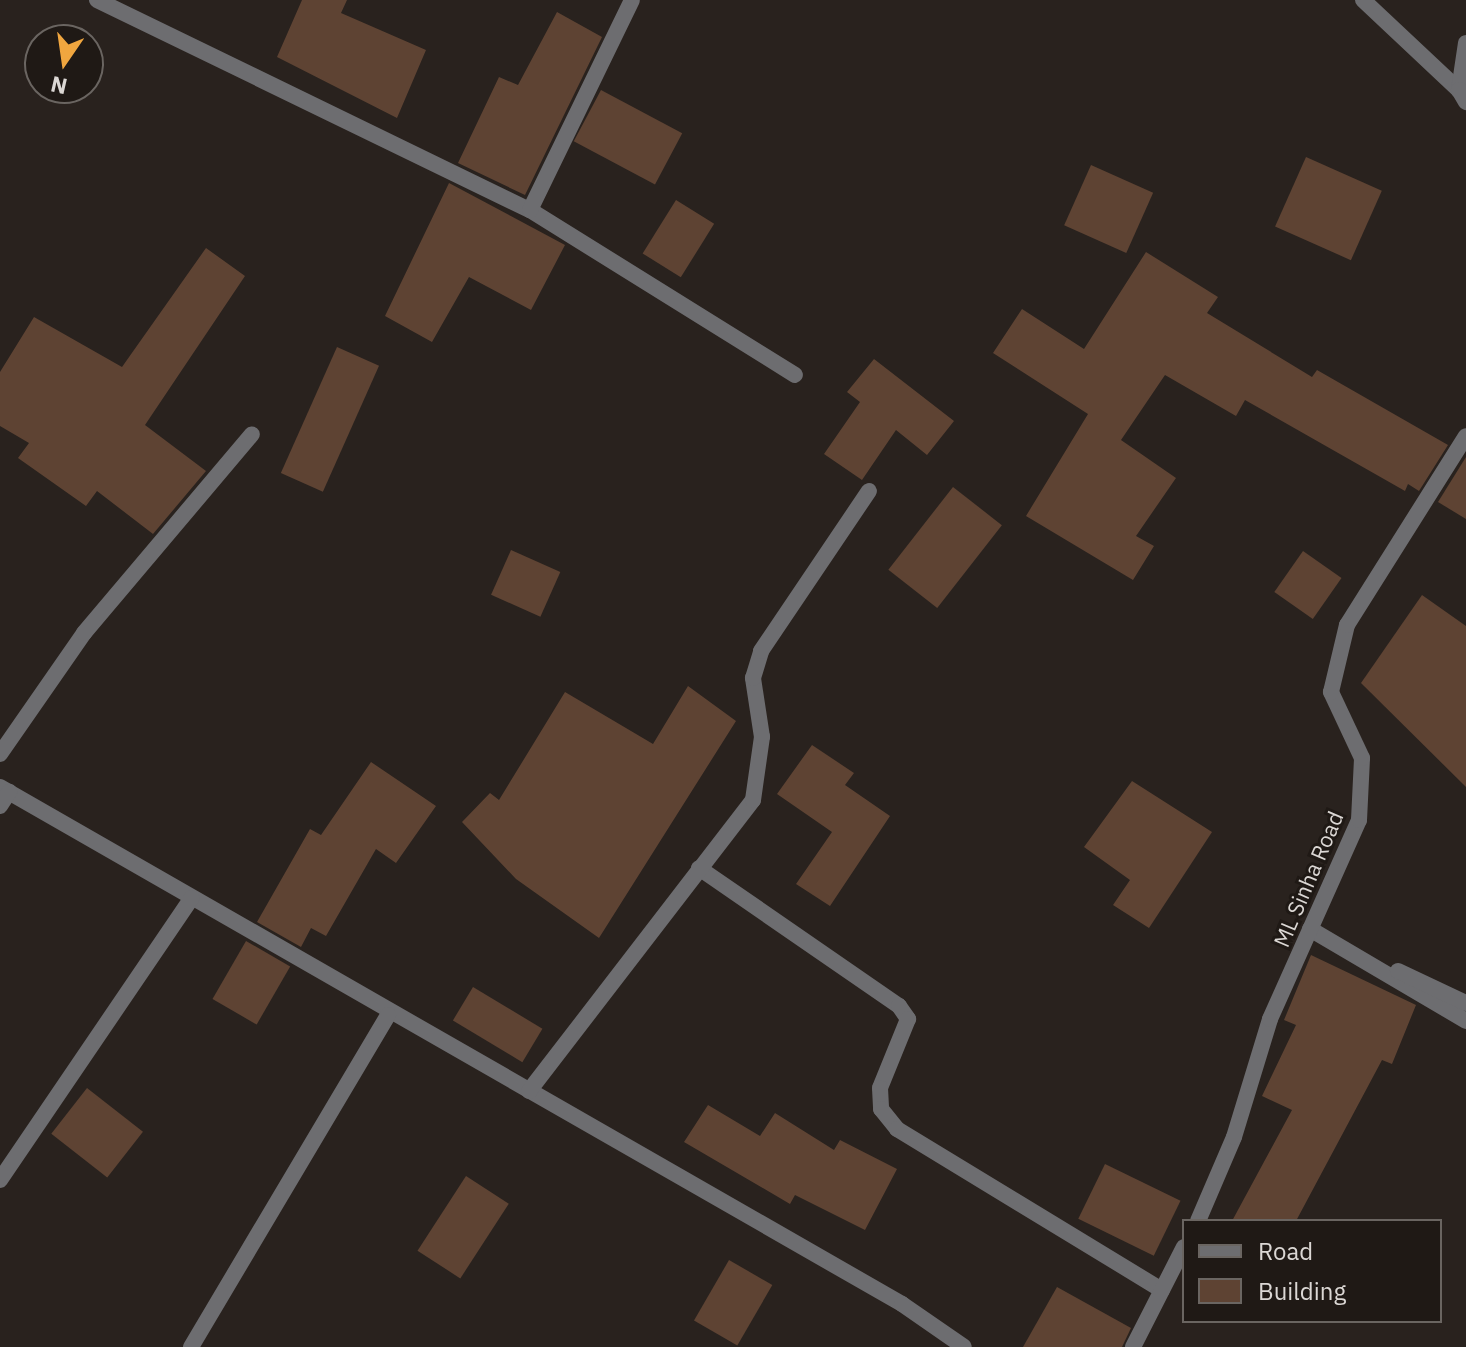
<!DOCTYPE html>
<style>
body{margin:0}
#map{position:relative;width:1466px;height:1347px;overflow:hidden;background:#29221e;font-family:"IBM Plex Sans",sans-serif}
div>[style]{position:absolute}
.building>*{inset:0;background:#5e4333;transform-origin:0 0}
.street>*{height:16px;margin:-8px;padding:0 8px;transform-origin:8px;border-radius:8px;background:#6d6d70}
span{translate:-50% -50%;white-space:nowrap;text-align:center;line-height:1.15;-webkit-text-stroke:6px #1f1915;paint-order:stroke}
.street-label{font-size:22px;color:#dbd7d4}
.legend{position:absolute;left:1182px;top:1219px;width:260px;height:104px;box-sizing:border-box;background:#1f1915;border:2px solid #6a6561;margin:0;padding:10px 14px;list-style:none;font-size:24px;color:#dbd7d4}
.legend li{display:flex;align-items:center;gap:16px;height:40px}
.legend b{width:40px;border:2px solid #6a6561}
.north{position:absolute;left:24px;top:24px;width:80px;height:80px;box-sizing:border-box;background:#1f1915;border:2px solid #6a6561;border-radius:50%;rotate:193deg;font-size:22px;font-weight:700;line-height:32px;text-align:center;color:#dbd7d4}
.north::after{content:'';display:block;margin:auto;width:28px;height:36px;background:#f0a63f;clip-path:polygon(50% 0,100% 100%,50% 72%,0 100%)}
</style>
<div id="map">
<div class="building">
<div style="clip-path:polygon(302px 0,347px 0,341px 13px,426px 50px,397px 118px,277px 57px)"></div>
<div style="clip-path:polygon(557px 12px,602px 37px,525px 195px,458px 163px,499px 77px,518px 85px)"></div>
<div style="left:601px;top:90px;width:92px;height:58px;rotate:28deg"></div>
<div style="left:1306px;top:157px;width:83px;height:76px;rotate:24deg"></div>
<div style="left:1091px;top:165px;width:68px;height:66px;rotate:24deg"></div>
<div style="clip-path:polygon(449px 183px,565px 245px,531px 310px,469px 277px,432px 342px,385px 316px)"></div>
<div style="left:676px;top:200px;width:45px;height:63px;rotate:32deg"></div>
<div style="clip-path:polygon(206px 248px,245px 276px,145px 425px,206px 471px,153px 534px,97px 491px,86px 506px,18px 458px,29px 443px,0 426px,0 372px,34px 317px,122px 367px)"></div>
<div style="clip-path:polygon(1146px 252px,1218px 297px,1207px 313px,1312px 377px,1317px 370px,1448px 445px,1419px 491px,1408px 484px,1405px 491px,1245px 400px,1236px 416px,1165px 375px,1121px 440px,1176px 478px,1136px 536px,1154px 546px,1133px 580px,1026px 516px,1088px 414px,993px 353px,1022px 309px,1084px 349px)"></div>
<div style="left:337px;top:347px;width:46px;height:138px;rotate:24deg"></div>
<div style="clip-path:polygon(874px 359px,954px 421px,927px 455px,896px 430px,862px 480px,824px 454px,860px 402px,847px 392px)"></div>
<div style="clip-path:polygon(1466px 457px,1466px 519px,1438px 502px)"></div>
<div style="left:953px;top:487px;width:62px;height:105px;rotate:38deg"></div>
<div style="left:511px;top:550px;width:54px;height:49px;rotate:24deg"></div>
<div style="left:1303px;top:551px;width:47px;height:50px;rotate:35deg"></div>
<div style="clip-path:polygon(1422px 595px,1466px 626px,1466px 787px,1361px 683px)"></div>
<div style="clip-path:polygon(688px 686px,736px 721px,599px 938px,516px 879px,462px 822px,490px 793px,499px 800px,565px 692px,653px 744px)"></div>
<div style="clip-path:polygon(812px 745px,854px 773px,845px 785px,890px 816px,830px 906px,796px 884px,832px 832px,777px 794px)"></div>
<div style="clip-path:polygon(371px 762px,436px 806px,396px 863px,376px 849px,326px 936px,311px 928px,301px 947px,257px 922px,310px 829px,321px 835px)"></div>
<div style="clip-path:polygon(1132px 781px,1212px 832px,1149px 928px,1113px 905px,1130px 880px,1084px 847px)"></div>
<div style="left:246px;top:941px;width:51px;height:67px;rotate:30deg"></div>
<div style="clip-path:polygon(1311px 955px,1416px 1005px,1392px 1064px,1382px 1060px,1296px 1221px,1232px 1221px,1292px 1110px,1262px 1096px,1296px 1025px,1284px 1020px)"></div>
<div style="left:473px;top:987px;width:81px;height:39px;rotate:31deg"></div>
<div style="left:87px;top:1088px;width:71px;height:58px;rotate:38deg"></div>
<div style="clip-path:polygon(708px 1105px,760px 1136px,775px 1113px,834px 1150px,840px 1140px,897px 1169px,865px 1230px,795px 1195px,790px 1204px,684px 1142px)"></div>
<div style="left:1105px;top:1164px;width:84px;height:61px;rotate:26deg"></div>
<div style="left:466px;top:1176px;width:51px;height:89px;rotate:33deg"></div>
<div style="left:729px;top:1260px;width:50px;height:70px;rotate:30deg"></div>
<div style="clip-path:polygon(1057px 1287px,1131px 1328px,1122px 1347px,1023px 1347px)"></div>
</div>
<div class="street">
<div style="left:97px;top:0;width:481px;rotate:25.9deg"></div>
<div style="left:530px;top:210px;width:312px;rotate:31.9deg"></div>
<div style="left:1363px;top:0;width:132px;rotate:43.2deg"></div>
<div style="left:1466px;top:43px;width:48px;rotate:98.5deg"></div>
<div style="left:1459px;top:90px;width:14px;rotate:60deg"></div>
<div style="left:530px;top:210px;width:233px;rotate:-64.1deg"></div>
<div style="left:0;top:754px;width:147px;rotate:-55.2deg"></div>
<div style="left:84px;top:633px;width:260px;rotate:-49.8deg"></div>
<div style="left:0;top:787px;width:1040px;rotate:29.82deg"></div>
<div style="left:902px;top:1304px;width:75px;rotate:34.7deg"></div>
<div style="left:0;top:806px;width:17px;rotate:-57deg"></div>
<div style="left:699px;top:868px;width:243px;rotate:34.6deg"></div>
<div style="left:899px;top:1006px;width:16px;rotate:55deg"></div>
<div style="left:908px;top:1019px;width:74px;rotate:112.1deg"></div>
<div style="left:880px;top:1088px;width:21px;rotate:87deg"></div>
<div style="left:881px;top:1109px;width:26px;rotate:51deg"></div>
<div style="left:897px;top:1129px;width:310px;rotate:31.3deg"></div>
<div style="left:1310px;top:929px;width:181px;rotate:30.5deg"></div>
<div style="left:1398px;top:971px;width:75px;rotate:25.2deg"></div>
<div style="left:529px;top:1091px;width:367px;rotate:-52.4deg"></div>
<div style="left:753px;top:800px;width:64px;rotate:-81.9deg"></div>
<div style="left:762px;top:737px;width:60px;rotate:-98.7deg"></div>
<div style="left:753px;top:678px;width:28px;rotate:-73deg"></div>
<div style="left:761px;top:651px;width:193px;rotate:-56deg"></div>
<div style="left:0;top:1180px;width:341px;rotate:-55.8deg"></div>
<div style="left:1198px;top:1221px;width:91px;rotate:-66.8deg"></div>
<div style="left:1234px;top:1137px;width:123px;rotate:-73deg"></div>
<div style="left:1270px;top:1019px;width:218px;rotate:-65.9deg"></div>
<div style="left:1359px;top:820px;width:62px;rotate:-87.2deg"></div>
<div style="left:1362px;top:758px;width:73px;rotate:-115.2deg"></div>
<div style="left:1331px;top:692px;width:69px;rotate:-76.6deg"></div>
<div style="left:1347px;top:625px;width:223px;rotate:-57.8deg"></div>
<div style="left:191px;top:1347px;width:386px;rotate:-59.3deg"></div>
<div style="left:1133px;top:1347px;width:112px;rotate:-63deg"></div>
</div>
<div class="street-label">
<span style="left:1308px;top:879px;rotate:-67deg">ML Sinha Road</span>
</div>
<ul class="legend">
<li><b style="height:10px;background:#6d6d70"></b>Road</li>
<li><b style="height:22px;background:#5e4333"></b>Building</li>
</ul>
<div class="north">N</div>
</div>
